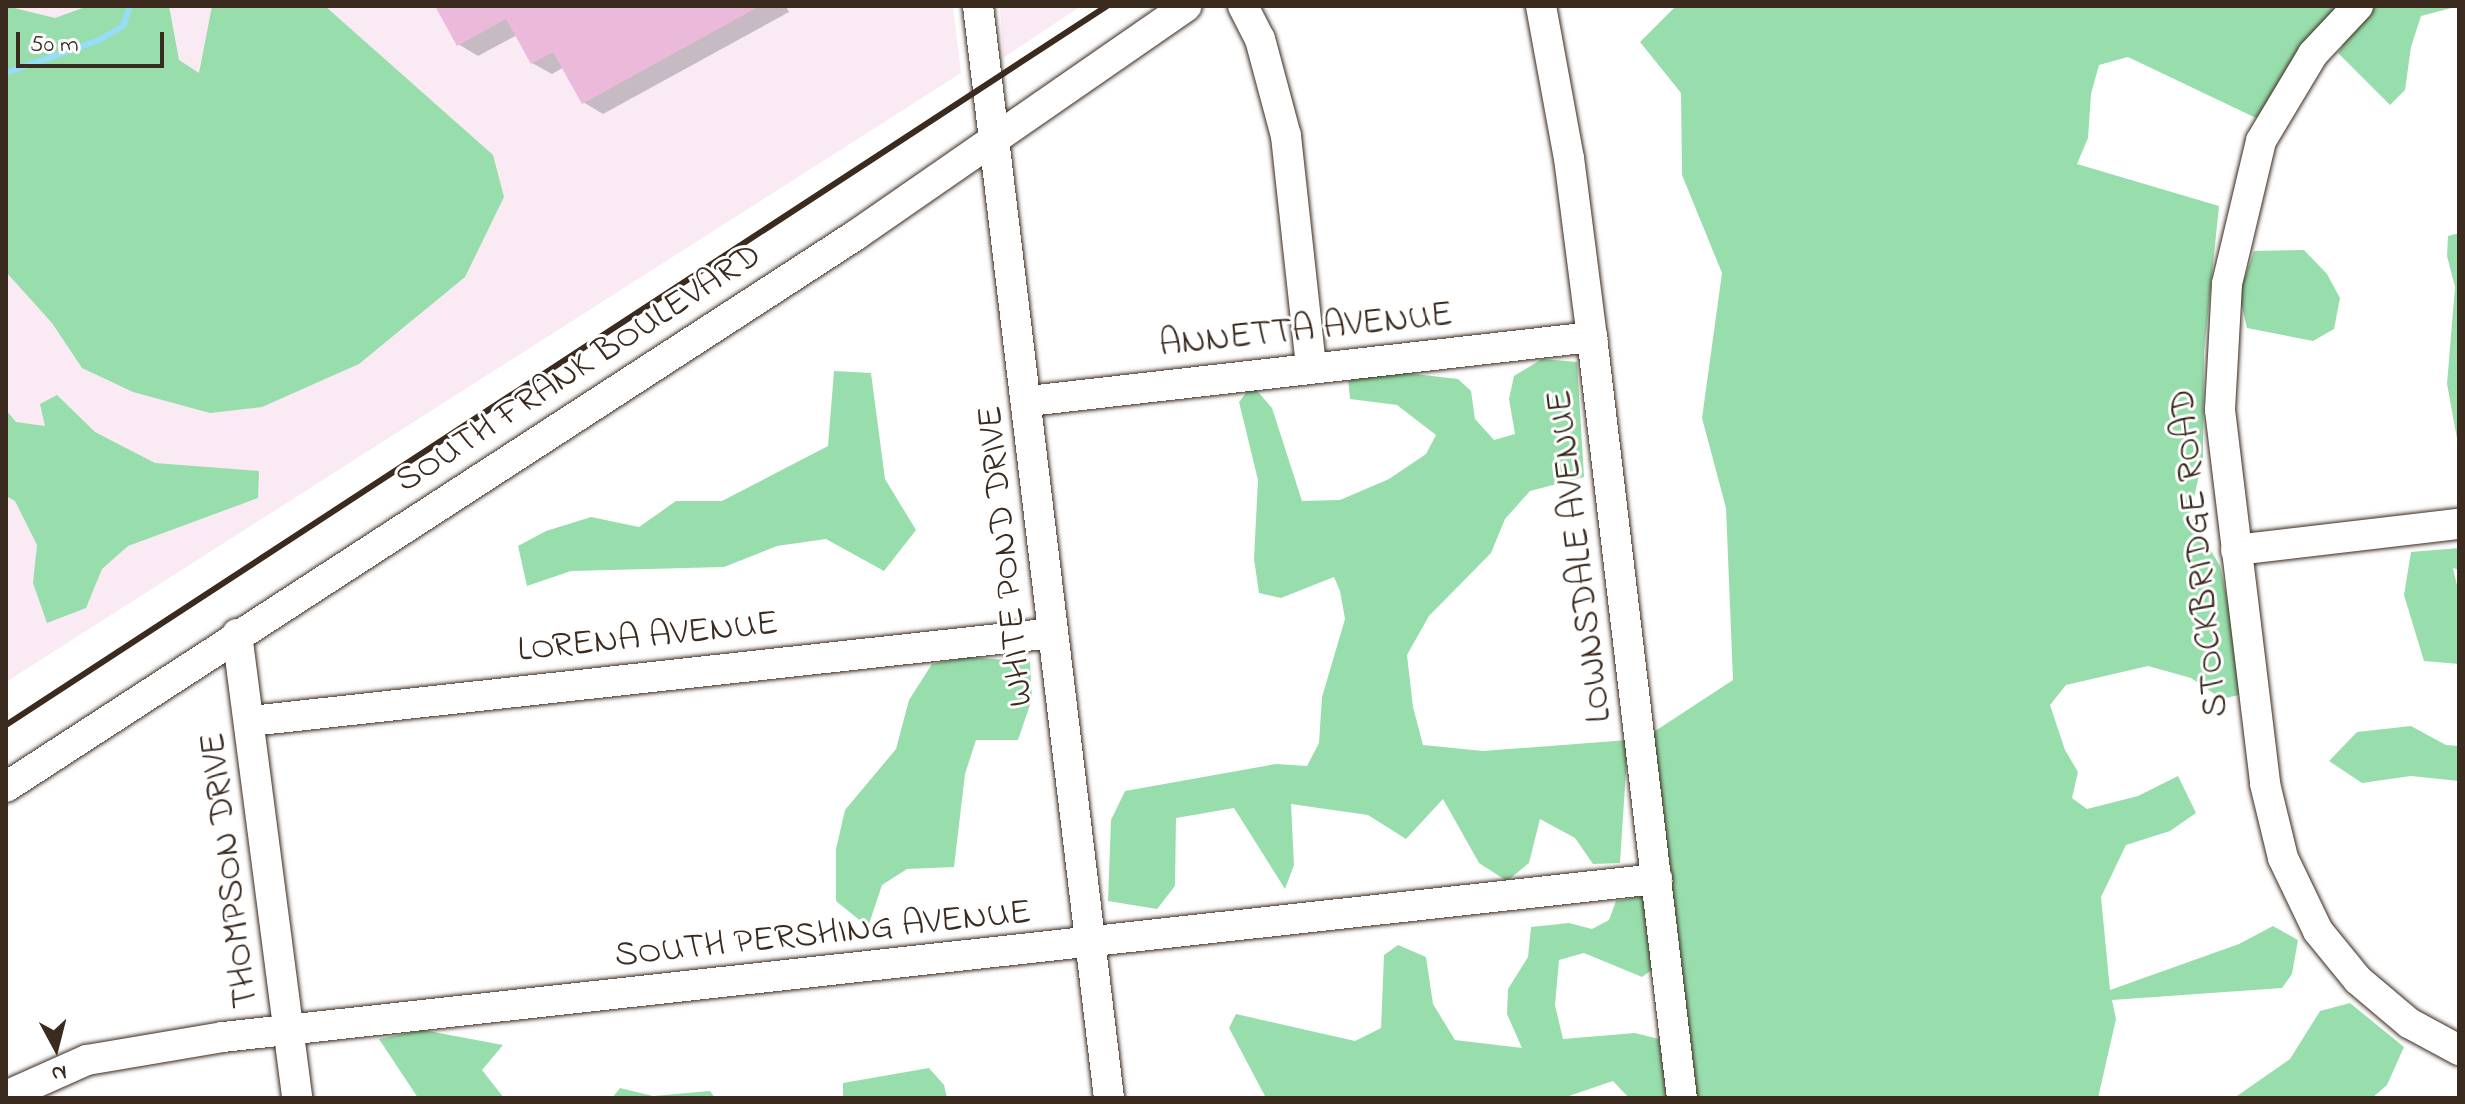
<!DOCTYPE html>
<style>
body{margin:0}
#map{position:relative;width:2465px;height:1104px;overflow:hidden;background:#fff;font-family:"Indie Flower",sans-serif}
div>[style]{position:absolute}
.built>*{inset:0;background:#f9eaf4}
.green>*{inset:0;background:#98deac}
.shadow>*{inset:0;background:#0003}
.stream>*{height:6px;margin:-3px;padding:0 3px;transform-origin:3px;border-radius:3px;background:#96ddf8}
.building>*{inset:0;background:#ebbada}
.roads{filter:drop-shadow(0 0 2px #3b2a1e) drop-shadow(0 0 2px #3b2a1e)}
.minor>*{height:30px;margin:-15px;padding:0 15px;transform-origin:15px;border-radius:15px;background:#fff}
.rail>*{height:6px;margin:-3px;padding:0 3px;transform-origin:3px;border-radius:3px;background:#3b2a1e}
span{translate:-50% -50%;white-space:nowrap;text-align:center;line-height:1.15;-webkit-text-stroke:6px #fff;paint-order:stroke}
.street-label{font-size:36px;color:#3b2a1e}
.frame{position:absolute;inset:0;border:8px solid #3b2a1e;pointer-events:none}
.north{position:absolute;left:16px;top:1008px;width:80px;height:80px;-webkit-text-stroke:6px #fff;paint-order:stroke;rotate:173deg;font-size:22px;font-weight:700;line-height:32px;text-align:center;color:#3b2a1e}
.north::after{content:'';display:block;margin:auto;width:28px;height:36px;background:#3b2a1e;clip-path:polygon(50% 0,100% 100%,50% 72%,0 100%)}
.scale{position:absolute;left:16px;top:32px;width:148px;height:36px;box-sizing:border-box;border:4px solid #3b2a1e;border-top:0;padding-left:10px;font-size:24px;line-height:28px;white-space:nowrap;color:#3b2a1e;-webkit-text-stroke:6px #fff;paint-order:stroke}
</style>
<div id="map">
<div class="built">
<div style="clip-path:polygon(6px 6px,953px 6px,961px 73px,6px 682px)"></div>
<div style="clip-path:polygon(1000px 6px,1081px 6px,1003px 58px)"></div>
</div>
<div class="green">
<div style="clip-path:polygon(6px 6px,55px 18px,88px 6px,169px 6px,179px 60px,199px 73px,212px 6px,325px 6px,493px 155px,504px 197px,465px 277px,359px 364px,262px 407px,210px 413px,133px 392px,82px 368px,52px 323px,6px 272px)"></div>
<div style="clip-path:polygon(1676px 6px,2345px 6px,2256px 118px,2128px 57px,2099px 65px,2091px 94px,2088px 138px,2077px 164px,2219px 206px,2204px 352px,2203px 458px,2190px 515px,2220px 566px,2247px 693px,2222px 699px,2191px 678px,2148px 666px,2066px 685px,2050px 705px,2065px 750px,2078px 772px,2072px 798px,2087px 809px,2138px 796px,2178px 776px,2196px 813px,2170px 831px,2126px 845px,2101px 897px,2110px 990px,2239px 944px,2273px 926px,2298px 940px,2292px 974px,2282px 988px,2112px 1000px,2116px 1019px,2098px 1098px,1693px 1098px,1649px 735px,1733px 680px,1726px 508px,1702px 418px,1722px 273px,1682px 175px,1681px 93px,1640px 42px)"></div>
<div style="clip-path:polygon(2368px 6px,2459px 6px,2421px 16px,2411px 47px,2405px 90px,2390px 105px,2338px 53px)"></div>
<div style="clip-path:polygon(2459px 233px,2459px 449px,2447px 384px,2455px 287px,2447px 256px,2448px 236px)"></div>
<div style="clip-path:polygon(2304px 250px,2327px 274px,2340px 298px,2334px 329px,2313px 341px,2247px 328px,2239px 294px,2254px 251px)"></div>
<div style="clip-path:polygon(1542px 359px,1577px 362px,1584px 477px,1530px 491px,1505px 519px,1491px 553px,1429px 616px,1407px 655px,1413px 707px,1423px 745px,1483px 751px,1628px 740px,1620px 863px,1593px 864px,1575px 838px,1540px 819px,1529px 863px,1507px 881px,1479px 863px,1443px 799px,1406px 839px,1368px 815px,1291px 804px,1294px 865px,1285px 889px,1234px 808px,1176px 818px,1175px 886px,1157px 909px,1108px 901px,1111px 820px,1125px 791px,1276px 764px,1307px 766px,1319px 743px,1322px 697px,1345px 619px,1340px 591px,1334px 577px,1281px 598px,1259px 593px,1254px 559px,1258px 480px,1239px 402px,1252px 385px,1272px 408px,1302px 501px,1340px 500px,1389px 479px,1426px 454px,1436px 435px,1397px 405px,1350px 399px,1348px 378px,1406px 373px,1458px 379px,1471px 391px,1475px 419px,1494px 440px,1515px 434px,1509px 399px,1514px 376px)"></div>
<div style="clip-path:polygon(834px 371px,871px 373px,885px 479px,916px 530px,884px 571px,826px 539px,777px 546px,724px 567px,571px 571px,527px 586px,518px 546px,546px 531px,591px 517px,639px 527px,676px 501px,722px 501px,828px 446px)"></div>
<div style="clip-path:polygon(57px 395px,95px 432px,155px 463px,259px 471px,258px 498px,128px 546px,102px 569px,86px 608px,47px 623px,33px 583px,37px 545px,15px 501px,6px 496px,6px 410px,16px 422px,45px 426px,40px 404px)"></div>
<div style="clip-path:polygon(2459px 548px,2459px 570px,2453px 568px,2459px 594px,2459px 664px,2424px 661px,2404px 595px,2411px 552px)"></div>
<div style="clip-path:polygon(969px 657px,1030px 662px,1032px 699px,1018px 740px,976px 740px,965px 774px,954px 867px,907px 869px,882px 885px,868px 927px,836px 901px,836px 849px,845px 810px,896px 749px,909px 700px,932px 664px)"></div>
<div style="clip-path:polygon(2411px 726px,2446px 745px,2459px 746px,2459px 781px,2411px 776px,2362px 783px,2329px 761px,2357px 732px)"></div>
<div style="clip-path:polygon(1649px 895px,1657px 966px,1642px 977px,1584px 953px,1559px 960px,1555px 1005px,1563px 1039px,1635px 1033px,1659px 1039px,1676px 1098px,1629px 1098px,1613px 1081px,1563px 1098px,1266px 1098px,1229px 1028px,1236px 1014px,1355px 1041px,1381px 1028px,1384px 955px,1398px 945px,1426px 957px,1433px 1004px,1455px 1040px,1522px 1048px,1507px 1014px,1508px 989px,1528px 957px,1531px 927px,1569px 923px,1592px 929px,1609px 920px,1616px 901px)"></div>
<div style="clip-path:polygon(2350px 1003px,2404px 1047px,2387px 1085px,2372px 1098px,2234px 1098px,2290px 1059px,2320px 1011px)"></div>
<div style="clip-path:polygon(423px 1030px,503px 1045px,482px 1070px,504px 1098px,418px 1098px,379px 1039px)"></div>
<div style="clip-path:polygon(929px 1068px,944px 1085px,947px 1098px,843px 1098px,843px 1083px)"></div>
<div style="clip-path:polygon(620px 1088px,653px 1096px,710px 1091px,715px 1098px,612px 1098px)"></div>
</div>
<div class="shadow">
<div style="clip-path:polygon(437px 6px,786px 6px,789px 12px,603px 114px,583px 102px,564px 67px,552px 74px,532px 63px,517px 35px,478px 56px,458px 44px)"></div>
</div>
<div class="stream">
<div style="left:6px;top:73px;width:99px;rotate:-19.5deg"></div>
<div style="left:99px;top:40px;width:28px;rotate:-30deg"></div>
<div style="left:123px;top:26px;width:21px;rotate:-71deg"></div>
</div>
<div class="building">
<div style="clip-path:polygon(435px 6px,760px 6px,582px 104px,553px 52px,531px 64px,506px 19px,457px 46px)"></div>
</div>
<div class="roads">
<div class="minor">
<div style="left:978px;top:6px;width:1100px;rotate:83.16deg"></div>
<div style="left:1243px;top:6px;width:37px;rotate:63deg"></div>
<div style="left:1260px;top:39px;width:100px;rotate:75deg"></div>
<div style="left:1286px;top:136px;width:233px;rotate:83.8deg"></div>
<div style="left:1541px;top:6px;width:155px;rotate:79.6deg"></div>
<div style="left:1569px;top:158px;width:180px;rotate:82.7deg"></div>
<div style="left:1592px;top:337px;width:766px;rotate:83.26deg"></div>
<div style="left:2358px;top:6px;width:66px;rotate:133.2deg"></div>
<div style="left:2313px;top:54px;width:101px;rotate:120.9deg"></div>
<div style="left:2261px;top:141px;width:147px;rotate:103.4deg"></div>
<div style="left:2227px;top:284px;width:126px;rotate:93.2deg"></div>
<div style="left:2220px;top:410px;width:377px;rotate:83.1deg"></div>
<div style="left:2265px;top:784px;width:76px;rotate:76.3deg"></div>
<div style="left:2283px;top:858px;width:81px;rotate:64.4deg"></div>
<div style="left:2318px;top:931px;width:63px;rotate:50.8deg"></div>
<div style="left:2358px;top:980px;width:67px;rotate:40.1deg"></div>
<div style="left:2409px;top:1023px;width:57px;rotate:28.4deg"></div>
<div style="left:1029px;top:401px;width:567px;rotate:-6.49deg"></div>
<div style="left:2236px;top:550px;width:225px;rotate:-6.7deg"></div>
<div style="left:237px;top:634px;width:468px;rotate:82.6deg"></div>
<div style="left:251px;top:721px;width:807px;rotate:-6.26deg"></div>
<div style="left:6px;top:787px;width:1014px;rotate:-33deg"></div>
<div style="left:856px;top:235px;width:402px;rotate:-34.7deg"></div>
<div style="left:6px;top:1096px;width:89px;rotate:-24deg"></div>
<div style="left:87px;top:1060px;width:138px;rotate:-9.6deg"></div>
<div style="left:223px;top:1037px;width:1443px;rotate:-6.29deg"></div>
</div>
</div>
<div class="rail">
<div style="left:6px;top:725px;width:1315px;rotate:-33.15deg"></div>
</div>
<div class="street-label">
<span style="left:1306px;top:331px;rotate:-6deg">ANNETTA AVENUE</span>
<span style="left:579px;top:369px;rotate:-33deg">SOUTH FRANK BOULEVARD</span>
<span style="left:2201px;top:553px;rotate:-96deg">STOCKBRIDGE ROAD</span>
<span style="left:1007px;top:556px;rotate:-96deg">WHITE POND DRIVE</span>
<span style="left:1581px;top:556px;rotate:-97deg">LOWNSDALE AVENUE</span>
<span style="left:648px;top:638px;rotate:-6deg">LORENA AVENUE</span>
<span style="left:231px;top:870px;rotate:-97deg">THOMPSON DRIVE</span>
<span style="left:823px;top:935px;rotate:-6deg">SOUTH PERSHING AVENUE</span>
</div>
<div class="frame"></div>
<div class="north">N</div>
<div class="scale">50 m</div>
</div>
